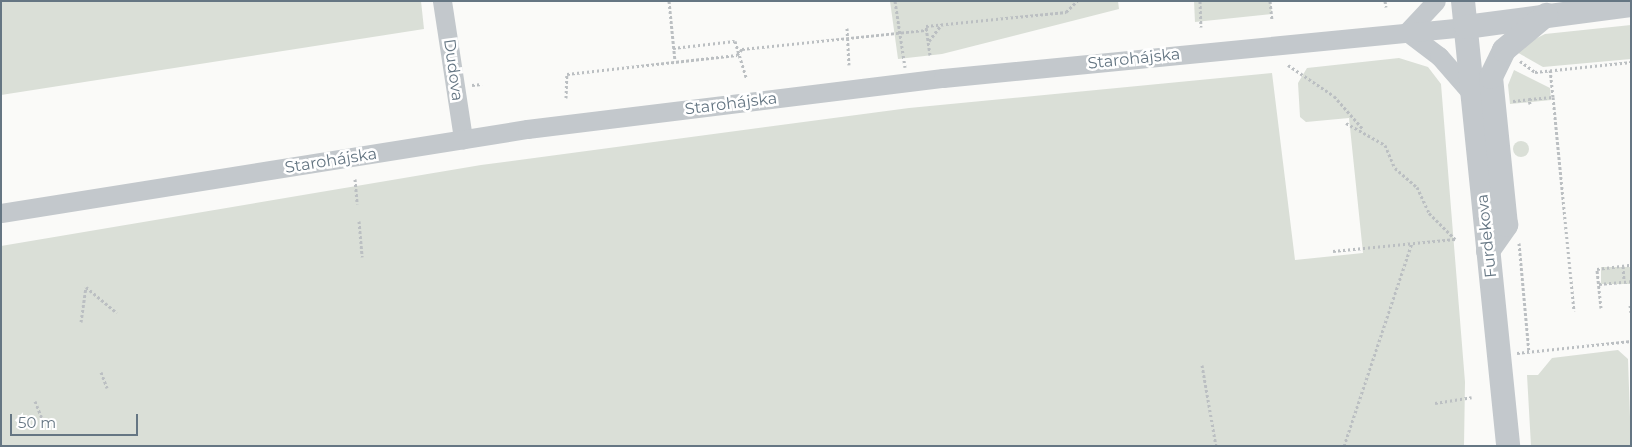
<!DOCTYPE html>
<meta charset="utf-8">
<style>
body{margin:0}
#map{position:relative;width:1632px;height:447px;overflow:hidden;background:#fafaf8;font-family:Montserrat,sans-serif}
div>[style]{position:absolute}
.green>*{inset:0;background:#dadfd7;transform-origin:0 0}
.round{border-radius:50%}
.path>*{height:3px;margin-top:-1.5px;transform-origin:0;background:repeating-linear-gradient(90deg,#bbbfc2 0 2.5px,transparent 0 5px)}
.minor>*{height:19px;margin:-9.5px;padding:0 9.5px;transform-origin:9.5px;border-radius:9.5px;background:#c3c8cc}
.tertiary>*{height:24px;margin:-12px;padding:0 12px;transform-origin:12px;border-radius:12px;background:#c3c8cc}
span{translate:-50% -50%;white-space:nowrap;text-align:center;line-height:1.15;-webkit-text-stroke:5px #fff;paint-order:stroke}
.street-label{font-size:16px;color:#657683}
.frame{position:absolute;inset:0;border:2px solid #657683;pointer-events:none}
.scale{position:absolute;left:10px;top:414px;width:128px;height:22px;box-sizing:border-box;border:2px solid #657683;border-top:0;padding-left:6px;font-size:15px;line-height:18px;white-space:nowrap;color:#657683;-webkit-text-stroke:4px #fff;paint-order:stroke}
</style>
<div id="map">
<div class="green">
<div style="clip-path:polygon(1px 1px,421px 1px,424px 29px,1px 95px)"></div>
<div style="clip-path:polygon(890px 1px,1118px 1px,1119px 9px,942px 54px,898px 59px)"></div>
<div style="clip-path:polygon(1194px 1px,1270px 1px,1272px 14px,1195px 22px)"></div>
<div style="clip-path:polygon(1631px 25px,1631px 59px,1543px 67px,1513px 50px,1545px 34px)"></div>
<div style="clip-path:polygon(1399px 58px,1428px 67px,1441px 84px,1465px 382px,1464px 446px,1px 446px,1px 246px,481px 165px,909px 108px,1272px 73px,1295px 260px,1363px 253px,1349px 118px,1306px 122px,1300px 117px,1298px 83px,1307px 68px)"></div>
<div style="clip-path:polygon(1514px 70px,1550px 88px,1551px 100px,1510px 104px,1508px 85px)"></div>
<div class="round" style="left:1513px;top:141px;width:16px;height:16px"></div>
<div style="left:1631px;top:267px;width:17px;height:30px;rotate:90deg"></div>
<div style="clip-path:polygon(1618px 350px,1628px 359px,1631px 446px,1531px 446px,1527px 375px,1538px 375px,1552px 358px)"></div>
</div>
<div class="path">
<div style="left:669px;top:1px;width:60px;rotate:84.3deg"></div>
<div style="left:895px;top:1px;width:67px;rotate:81.4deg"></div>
<div style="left:1200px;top:1px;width:26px;rotate:88deg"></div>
<div style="left:1270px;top:1px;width:18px;rotate:84deg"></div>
<div style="left:1385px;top:1px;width:6px;rotate:81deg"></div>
<div style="left:847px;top:28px;width:37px;rotate:87deg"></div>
<div style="left:929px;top:41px;width:21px;rotate:-53deg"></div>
<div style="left:673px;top:48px;width:62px;rotate:-6.4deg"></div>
<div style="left:735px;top:41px;width:38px;rotate:73deg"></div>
<div style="left:930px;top:55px;width:29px;rotate:-98deg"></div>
<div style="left:926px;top:26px;width:141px;rotate:-5.7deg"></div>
<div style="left:1066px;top:12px;width:16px;rotate:-45deg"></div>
<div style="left:1520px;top:61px;width:19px;rotate:36deg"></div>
<div style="left:1535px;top:72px;width:97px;rotate:-5.9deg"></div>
<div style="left:1288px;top:65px;width:55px;rotate:34deg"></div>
<div style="left:1334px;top:96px;width:44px;rotate:48.7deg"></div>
<div style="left:472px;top:85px;width:10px;rotate:-6deg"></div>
<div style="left:1553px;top:97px;width:215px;rotate:84.4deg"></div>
<div style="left:566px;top:98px;width:24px;rotate:-88deg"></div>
<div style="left:567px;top:74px;width:171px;rotate:-6.4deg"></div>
<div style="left:737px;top:55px;width:8px;rotate:-50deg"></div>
<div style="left:742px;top:49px;width:186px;rotate:-5.9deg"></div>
<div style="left:1513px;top:101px;width:16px;rotate:-7deg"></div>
<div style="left:1530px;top:104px;width:5px;rotate:-101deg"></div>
<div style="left:1529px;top:99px;width:24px;rotate:-5deg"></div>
<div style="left:1553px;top:97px;width:27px;rotate:-96deg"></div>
<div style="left:1346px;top:123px;width:45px;rotate:29.4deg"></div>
<div style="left:1385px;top:145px;width:25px;rotate:67deg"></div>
<div style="left:1395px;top:168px;width:29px;rotate:41deg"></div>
<div style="left:1417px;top:187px;width:29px;rotate:65deg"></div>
<div style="left:1429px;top:213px;width:37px;rotate:45deg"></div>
<div style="left:355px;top:179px;width:25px;rotate:85deg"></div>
<div style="left:359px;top:221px;width:36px;rotate:85deg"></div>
<div style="left:1519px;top:243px;width:109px;rotate:84.8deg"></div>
<div style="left:1333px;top:251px;width:123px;rotate:-5.6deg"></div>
<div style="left:1623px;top:266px;width:15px;rotate:86deg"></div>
<div style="left:1599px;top:284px;width:32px;rotate:-5deg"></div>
<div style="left:1630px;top:305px;width:8px;rotate:83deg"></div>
<div style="left:1601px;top:308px;width:39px;rotate:-96deg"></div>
<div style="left:1597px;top:269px;width:34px;rotate:-7deg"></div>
<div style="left:81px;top:322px;width:35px;rotate:-82deg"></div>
<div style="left:86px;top:287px;width:40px;rotate:40deg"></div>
<div style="left:1517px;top:353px;width:115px;rotate:-6deg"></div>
<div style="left:1202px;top:365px;width:82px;rotate:80.2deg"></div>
<div style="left:101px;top:372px;width:17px;rotate:69deg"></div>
<div style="left:35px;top:401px;width:18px;rotate:68deg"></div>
<div style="left:1435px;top:403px;width:37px;rotate:-9deg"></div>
<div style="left:1344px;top:446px;width:214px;rotate:-71.5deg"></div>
</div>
<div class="minor">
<div style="left:442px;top:1px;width:140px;rotate:81.3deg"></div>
<div style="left:1407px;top:32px;width:40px;rotate:37deg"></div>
<div style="left:1439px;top:56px;width:52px;rotate:48.9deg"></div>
<div style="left:1407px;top:32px;width:42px;rotate:-46.9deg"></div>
<div style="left:1px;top:213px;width:533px;rotate:-9.07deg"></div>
<div style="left:527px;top:129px;width:419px;rotate:-7deg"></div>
<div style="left:943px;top:78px;width:525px;rotate:-5.57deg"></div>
</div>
<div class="tertiary">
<div style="left:1463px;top:1px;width:447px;rotate:84.2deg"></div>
<div style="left:1466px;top:27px;width:166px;rotate:-7.6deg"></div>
<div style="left:1488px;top:251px;width:32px;rotate:-55deg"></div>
<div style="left:1506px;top:225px;width:149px;rotate:-95.8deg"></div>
<div style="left:1491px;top:77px;width:30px;rotate:-64deg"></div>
<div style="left:1504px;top:50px;width:55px;rotate:-39.8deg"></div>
</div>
<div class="street-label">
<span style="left:1134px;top:59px;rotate:-6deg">Starohájska</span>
<span style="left:453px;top:70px;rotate:82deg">Dudova</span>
<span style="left:731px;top:104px;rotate:-7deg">Starohájska</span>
<span style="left:331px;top:161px;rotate:-9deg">Starohájska</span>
<span style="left:1487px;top:236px;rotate:-96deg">Furdekova</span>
</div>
<div class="frame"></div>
<div class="scale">50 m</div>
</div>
